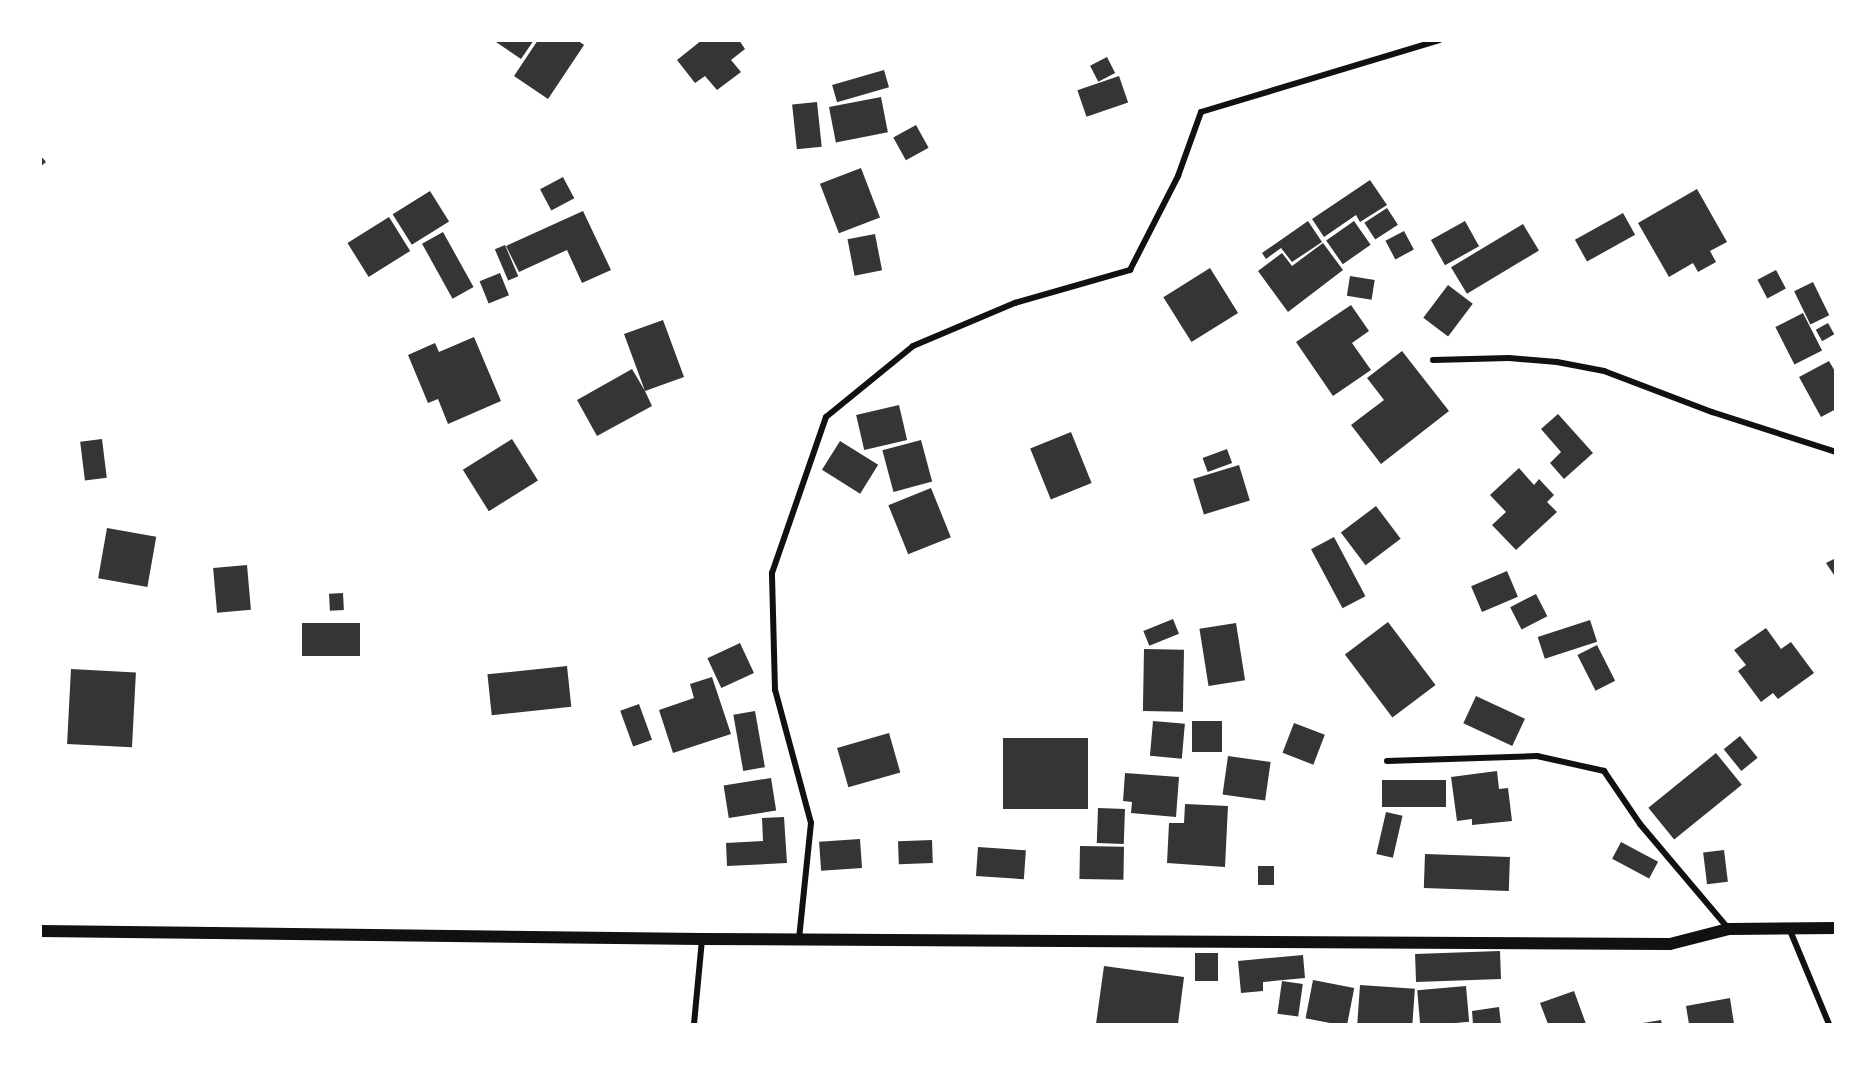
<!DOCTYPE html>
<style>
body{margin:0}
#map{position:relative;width:1876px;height:1065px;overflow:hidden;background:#fff;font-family:"IBM Plex Serif",serif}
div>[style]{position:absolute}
.building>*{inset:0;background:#353535;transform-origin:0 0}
.minor>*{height:6px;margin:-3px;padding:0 3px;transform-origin:3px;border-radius:3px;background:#111}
.secondary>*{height:12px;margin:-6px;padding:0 6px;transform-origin:6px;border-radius:6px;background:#111}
span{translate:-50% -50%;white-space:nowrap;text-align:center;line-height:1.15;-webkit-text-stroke:6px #fff;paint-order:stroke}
.frame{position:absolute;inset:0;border:42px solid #fff;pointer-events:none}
</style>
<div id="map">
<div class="building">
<div style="clip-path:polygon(493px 40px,534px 40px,521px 59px)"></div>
<div style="clip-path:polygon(538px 40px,577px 40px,584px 45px,548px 99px,514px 76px)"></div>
<div style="clip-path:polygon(702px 40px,739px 40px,745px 49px,731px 60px,741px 72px,717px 90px,705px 76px,695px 83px,677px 60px)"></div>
<div style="left:1107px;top:57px;width:18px;height:19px;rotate:63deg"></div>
<div style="left:884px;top:70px;width:18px;height:54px;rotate:74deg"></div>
<div style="left:1119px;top:76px;width:28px;height:44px;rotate:71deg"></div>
<div style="left:881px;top:97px;width:36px;height:53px;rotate:79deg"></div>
<div style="left:817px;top:102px;width:45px;height:25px;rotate:84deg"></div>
<div style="left:916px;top:125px;width:26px;height:26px;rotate:61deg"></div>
<div style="clip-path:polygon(40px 155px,46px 162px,40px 167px)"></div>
<div style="left:861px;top:168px;width:53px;height:44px;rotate:69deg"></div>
<div style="left:563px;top:177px;width:24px;height:26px;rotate:62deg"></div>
<div style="clip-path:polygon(1370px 180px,1387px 205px,1360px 222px,1356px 215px,1324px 237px,1312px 219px)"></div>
<div style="clip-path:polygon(1697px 189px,1727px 242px,1710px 251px,1716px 262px,1698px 272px,1693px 263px,1669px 277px,1638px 223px)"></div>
<div style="left:430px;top:191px;width:36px;height:44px;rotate:58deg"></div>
<div style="left:1387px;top:208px;width:20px;height:27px;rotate:57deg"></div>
<div style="clip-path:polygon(583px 211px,611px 270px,582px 283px,567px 250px,519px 272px,506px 246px)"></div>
<div style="left:1623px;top:213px;width:25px;height:55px;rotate:61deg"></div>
<div style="left:389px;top:217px;width:40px;height:49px;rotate:58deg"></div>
<div style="clip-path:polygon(1308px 221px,1322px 242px,1292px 262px,1281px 248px,1266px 259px,1262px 253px)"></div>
<div style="left:1354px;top:221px;width:29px;height:34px;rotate:55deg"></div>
<div style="left:1465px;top:221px;width:29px;height:39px;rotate:61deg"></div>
<div style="left:1523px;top:224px;width:31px;height:84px;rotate:59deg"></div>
<div style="left:1404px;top:231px;width:21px;height:21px;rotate:62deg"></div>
<div style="left:443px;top:232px;width:63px;height:24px;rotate:61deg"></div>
<div style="left:875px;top:234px;width:37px;height:28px;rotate:79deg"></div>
<div style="clip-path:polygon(1323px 243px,1343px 270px,1288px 312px,1258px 271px,1282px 253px,1292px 266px)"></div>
<div style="left:505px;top:245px;width:34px;height:11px;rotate:67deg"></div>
<div style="left:1210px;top:268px;width:53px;height:55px;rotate:58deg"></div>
<div style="left:1776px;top:270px;width:21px;height:21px;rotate:62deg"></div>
<div style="left:500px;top:273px;width:24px;height:22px;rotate:68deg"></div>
<div style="left:1350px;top:276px;width:25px;height:20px;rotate:9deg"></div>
<div style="left:1813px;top:282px;width:37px;height:21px;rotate:64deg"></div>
<div style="left:1448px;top:285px;width:31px;height:41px;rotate:37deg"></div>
<div style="clip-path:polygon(1351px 305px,1369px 331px,1352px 343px,1371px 370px,1333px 396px,1296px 342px)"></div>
<div style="left:1803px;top:313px;width:42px;height:31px;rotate:63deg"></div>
<div style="clip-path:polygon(663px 320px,684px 377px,645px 391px,652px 406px,597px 436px,577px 400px,632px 369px,645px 391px,624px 334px)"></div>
<div style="left:1828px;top:323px;width:13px;height:14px;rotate:61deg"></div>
<div style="clip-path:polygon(474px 337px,501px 401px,448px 424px,438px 399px,428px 403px,408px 355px,435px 343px,439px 352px)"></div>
<div style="clip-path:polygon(1402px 351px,1449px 411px,1381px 464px,1351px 425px,1384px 400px,1367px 378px)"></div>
<div style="clip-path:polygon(1829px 361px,1836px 373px,1836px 409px,1821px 417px,1799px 377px)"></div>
<div style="left:899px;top:405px;width:36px;height:44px;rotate:77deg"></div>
<div style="clip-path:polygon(1558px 414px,1593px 453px,1564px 479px,1550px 463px,1561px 452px,1541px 429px)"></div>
<div style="left:1071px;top:432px;width:55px;height:44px;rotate:68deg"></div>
<div style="left:102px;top:439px;width:39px;height:22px;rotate:83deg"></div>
<div style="left:512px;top:439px;width:49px;height:58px;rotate:58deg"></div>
<div style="left:921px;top:440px;width:43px;height:40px;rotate:75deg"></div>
<div style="left:840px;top:441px;width:45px;height:34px;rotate:32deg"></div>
<div style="left:1227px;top:449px;width:15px;height:26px;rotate:70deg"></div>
<div style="left:1239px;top:465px;width:37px;height:48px;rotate:73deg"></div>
<div style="clip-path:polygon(1519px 468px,1534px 485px,1539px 479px,1554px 495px,1547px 502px,1557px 512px,1516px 550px,1492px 525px,1506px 512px,1490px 495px)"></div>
<div style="left:931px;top:488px;width:53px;height:46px;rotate:68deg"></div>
<div style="left:1376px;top:506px;width:41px;height:44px;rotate:53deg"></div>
<div style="left:107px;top:528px;width:50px;height:51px;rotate:10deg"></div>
<div style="left:1334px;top:537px;width:67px;height:26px;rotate:62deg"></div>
<div style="clip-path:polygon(1836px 558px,1836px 578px,1826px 563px)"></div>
<div style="left:247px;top:565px;width:45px;height:34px;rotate:85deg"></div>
<div style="left:1507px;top:571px;width:28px;height:39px;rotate:67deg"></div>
<div style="left:343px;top:593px;width:17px;height:14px;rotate:87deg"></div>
<div style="left:1536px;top:594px;width:25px;height:29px;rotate:63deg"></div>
<div style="left:1173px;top:619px;width:16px;height:32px;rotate:68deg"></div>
<div style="left:1590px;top:620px;width:23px;height:55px;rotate:72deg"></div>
<div style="left:1388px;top:622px;width:79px;height:54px;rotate:53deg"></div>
<div style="left:302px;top:623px;width:58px;height:33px"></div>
<div style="left:1236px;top:623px;width:58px;height:37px;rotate:81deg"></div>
<div style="clip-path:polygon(1766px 628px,1781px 649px,1791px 642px,1814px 673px,1778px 699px,1773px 693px,1761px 702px,1738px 671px,1746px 665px,1734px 650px)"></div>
<div style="left:740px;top:643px;width:33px;height:36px;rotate:65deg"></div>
<div style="left:1597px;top:645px;width:40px;height:22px;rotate:63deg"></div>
<div style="left:1144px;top:649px;width:40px;height:62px;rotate:1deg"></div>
<div style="left:567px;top:666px;width:41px;height:80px;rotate:84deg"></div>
<div style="left:71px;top:669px;width:65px;height:75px;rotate:3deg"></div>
<div style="clip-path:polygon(712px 677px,731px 734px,673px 753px,659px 710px,694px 698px,690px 684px)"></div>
<div style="left:1476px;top:696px;width:54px;height:30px;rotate:25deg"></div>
<div style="left:639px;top:704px;width:38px;height:20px;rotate:70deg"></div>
<div style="left:755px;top:711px;width:57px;height:22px;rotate:80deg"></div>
<div style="left:1153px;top:721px;width:32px;height:35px;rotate:5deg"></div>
<div style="left:1192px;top:721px;width:30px;height:31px"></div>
<div style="left:1294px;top:723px;width:33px;height:32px;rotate:21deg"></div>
<div style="left:889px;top:733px;width:41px;height:54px;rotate:74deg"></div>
<div style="left:1740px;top:736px;width:28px;height:21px;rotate:51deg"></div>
<div style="left:1003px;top:738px;width:85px;height:71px"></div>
<div style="left:1716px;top:753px;width:41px;height:87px;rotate:51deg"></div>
<div style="left:1228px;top:756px;width:43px;height:39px;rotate:8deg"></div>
<div style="clip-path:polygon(1497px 771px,1499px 789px,1508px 788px,1512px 821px,1472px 825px,1472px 819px,1457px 821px,1451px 777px)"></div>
<div style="clip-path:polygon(1125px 773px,1179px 777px,1176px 817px,1131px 813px,1132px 802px,1123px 801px)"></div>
<div style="left:771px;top:778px;width:33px;height:48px;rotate:81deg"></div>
<div style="left:1382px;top:780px;width:64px;height:27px"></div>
<div style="clip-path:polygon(1185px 804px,1228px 806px,1225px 867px,1167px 863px,1169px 823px,1184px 823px)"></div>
<div style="left:1098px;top:808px;width:27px;height:35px;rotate:2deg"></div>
<div style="left:1386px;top:812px;width:17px;height:43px;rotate:13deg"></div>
<div style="clip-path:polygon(784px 817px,787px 863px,727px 866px,726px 843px,763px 841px,762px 818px)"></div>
<div style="left:860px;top:839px;width:29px;height:41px;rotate:86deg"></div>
<div style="left:932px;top:840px;width:23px;height:34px;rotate:88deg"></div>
<div style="left:1621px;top:842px;width:42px;height:19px;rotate:28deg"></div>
<div style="left:1080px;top:846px;width:44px;height:33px;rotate:1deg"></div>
<div style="left:978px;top:847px;width:48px;height:29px;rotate:4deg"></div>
<div style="left:1724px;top:850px;width:32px;height:21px;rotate:83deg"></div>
<div style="left:1425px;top:854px;width:85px;height:34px;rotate:2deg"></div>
<div style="left:1258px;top:866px;width:16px;height:19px"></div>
<div style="left:1500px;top:951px;width:28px;height:85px;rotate:88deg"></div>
<div style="left:1195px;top:953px;width:23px;height:28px"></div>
<div style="clip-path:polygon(1303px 955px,1305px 978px,1263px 982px,1263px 991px,1241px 993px,1238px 961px)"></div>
<div style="clip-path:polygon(1104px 966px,1184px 977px,1178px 1024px,1096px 1024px)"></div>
<div style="left:1313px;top:980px;width:42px;height:39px;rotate:11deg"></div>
<div style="left:1282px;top:981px;width:21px;height:33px;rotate:8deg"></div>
<div style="left:1360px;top:985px;width:55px;height:39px;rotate:4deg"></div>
<div style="left:1466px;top:986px;width:36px;height:49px;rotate:85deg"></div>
<div style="clip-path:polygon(1574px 991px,1586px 1024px,1548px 1024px,1540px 1003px)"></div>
<div style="clip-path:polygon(1730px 998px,1734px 1024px,1689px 1024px,1686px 1006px)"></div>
<div style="clip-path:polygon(1499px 1007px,1501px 1024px,1473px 1024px,1472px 1011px)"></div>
<div style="clip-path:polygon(1661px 1020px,1662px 1024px,1643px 1024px,1643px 1023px)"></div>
</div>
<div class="minor">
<div style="left:1433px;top:360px;width:76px;rotate:-1.5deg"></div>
<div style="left:1509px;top:358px;width:48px;rotate:4.8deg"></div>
<div style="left:1557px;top:362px;width:48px;rotate:10.8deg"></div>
<div style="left:1604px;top:371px;width:116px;rotate:20.8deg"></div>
<div style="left:1712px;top:412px;width:130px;rotate:17.9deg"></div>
<div style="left:1387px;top:761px;width:150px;rotate:-1.9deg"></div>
<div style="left:1537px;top:756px;width:69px;rotate:12.6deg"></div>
<div style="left:1604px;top:771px;width:64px;rotate:55.8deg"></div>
<div style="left:1640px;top:824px;width:136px;rotate:49.8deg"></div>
<div style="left:1789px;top:928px;width:104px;rotate:67.4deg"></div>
<div style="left:799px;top:939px;width:117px;rotate:-84.1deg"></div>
<div style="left:811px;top:823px;width:138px;rotate:-105.1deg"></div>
<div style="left:775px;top:690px;width:117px;rotate:-91.5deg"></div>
<div style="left:772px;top:573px;width:165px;rotate:-70.9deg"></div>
<div style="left:826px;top:417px;width:112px;rotate:-39.2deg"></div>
<div style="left:913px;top:346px;width:111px;rotate:-22.9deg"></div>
<div style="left:1015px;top:303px;width:120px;rotate:-16deg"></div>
<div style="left:1130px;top:270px;width:106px;rotate:-62.9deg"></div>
<div style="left:1178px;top:176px;width:68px;rotate:-70.2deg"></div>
<div style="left:1201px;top:112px;width:249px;rotate:-16.8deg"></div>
<div style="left:694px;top:1024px;width:85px;rotate:-84.6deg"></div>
</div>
<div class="secondary">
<div style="left:40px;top:931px;width:662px;rotate:0.69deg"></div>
<div style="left:702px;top:939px;width:968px;rotate:0.3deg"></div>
<div style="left:1670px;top:944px;width:61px;rotate:-14.3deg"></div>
<div style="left:1729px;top:929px;width:107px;rotate:-0.5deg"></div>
</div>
<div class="frame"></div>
</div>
